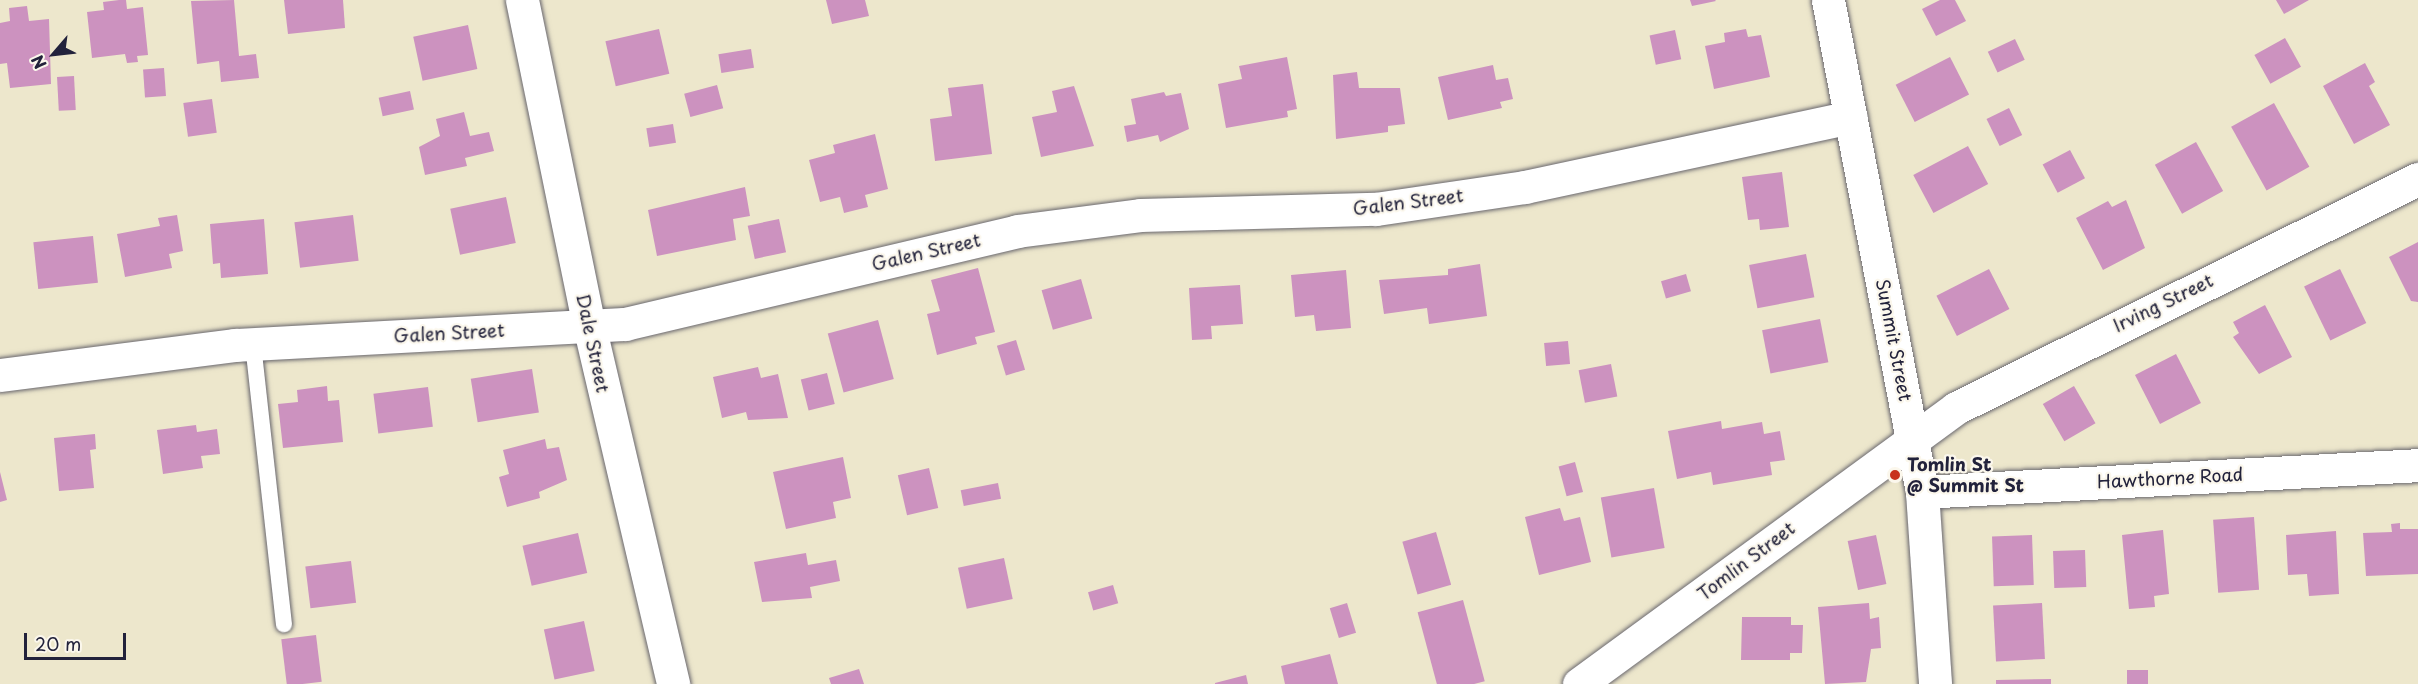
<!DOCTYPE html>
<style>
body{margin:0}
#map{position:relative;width:2418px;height:684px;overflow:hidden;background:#ede7cc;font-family:"Playpen Sans",sans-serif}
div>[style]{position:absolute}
.building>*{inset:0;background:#cc92bf;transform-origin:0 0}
.roads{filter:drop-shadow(0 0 2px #69676e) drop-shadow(0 0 2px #69676e)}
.service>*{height:16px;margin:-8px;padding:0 8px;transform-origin:8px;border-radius:8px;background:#fff}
.minor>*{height:33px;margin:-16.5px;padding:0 16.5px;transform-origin:16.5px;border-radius:16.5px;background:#fff}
.tertiary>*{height:33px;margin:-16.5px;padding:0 16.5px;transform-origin:16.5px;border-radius:16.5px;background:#fff}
.dots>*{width:16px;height:16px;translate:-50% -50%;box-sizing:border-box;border:3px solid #fbf7ec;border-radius:50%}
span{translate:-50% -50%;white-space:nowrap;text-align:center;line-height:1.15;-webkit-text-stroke:4.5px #fbf7ec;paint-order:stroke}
.street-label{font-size:18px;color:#22223b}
.poi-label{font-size:18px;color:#22223b;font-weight:700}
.left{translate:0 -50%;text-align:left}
.north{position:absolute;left:24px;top:24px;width:60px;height:60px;-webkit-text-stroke:4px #fbf7ec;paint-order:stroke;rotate:242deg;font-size:16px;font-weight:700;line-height:24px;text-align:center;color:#22223b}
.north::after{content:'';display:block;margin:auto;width:21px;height:27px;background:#22223b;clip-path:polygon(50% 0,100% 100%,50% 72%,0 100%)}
.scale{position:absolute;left:24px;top:633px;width:102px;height:27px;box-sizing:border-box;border:3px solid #22223b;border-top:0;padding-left:8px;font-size:18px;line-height:21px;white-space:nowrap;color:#22223b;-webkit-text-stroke:4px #fbf7ec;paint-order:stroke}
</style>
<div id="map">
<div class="building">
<div style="clip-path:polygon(119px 0,126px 0,127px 9px,143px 7px,148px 55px,137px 56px,138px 62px,127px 63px,125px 54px,92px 58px,87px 12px,104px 10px,103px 2px)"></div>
<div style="clip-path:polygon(234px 0,239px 56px,256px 54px,259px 78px,221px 82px,219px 61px,197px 64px,191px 1px)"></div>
<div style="clip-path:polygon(284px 0,343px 0,345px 28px,288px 34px)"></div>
<div style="clip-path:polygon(826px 0,865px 0,869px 16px,832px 24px)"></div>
<div style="clip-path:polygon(1690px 0,1715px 0,1716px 1px,1692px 6px)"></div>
<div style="clip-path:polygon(1940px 0,1955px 0,1966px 21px,1936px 36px,1922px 9px)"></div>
<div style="clip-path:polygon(2276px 0,2309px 0,2284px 14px)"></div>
<div style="clip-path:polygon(27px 6px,29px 21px,49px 19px,51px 84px,10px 88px,7px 63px,0 64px,0 23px,10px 21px,9px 8px)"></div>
<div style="left:468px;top:25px;width:45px;height:56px;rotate:78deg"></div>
<div style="left:659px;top:29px;width:46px;height:55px;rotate:77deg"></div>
<div style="clip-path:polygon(1746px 29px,1748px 37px,1761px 35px,1770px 77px,1714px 89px,1705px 46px,1725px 42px,1724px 33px)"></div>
<div style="left:1675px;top:30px;width:30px;height:26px;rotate:78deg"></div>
<div style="left:2285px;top:38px;width:33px;height:35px;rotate:61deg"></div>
<div style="left:2015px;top:39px;width:23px;height:30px;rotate:65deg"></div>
<div style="left:751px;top:49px;width:19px;height:33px;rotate:81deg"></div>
<div style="clip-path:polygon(1287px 57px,1297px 109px,1287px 111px,1288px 117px,1226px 128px,1218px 84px,1242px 79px,1239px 66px)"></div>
<div style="left:1950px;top:57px;width:42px;height:61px;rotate:63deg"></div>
<div style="clip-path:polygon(2365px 63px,2375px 82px,2369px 86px,2390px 125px,2354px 144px,2323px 86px)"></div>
<div style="clip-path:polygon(1493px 65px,1496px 80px,1508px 78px,1513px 99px,1500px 102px,1502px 108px,1448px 120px,1438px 77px)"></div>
<div style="left:164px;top:68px;width:28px;height:21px;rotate:86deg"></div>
<div style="clip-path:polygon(1357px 72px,1359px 88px,1400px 88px,1405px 124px,1388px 126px,1388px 132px,1336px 139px,1333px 75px)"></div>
<div style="left:74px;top:76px;width:34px;height:17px;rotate:87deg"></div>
<div style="clip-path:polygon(983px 84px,992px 154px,935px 161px,930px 119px,952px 116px,948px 88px)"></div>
<div style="left:717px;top:85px;width:24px;height:34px;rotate:75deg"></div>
<div style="clip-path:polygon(1074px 86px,1094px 146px,1041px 157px,1032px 117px,1057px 112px,1052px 91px)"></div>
<div style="left:410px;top:91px;width:19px;height:32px;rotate:78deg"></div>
<div style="clip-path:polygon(1164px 92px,1166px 96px,1181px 93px,1189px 129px,1160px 142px,1158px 135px,1127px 142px,1124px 126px,1136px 124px,1131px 99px)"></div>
<div style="left:212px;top:99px;width:34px;height:29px;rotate:82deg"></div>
<div style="left:2274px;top:103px;width:73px;height:49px;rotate:61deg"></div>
<div style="left:2009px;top:108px;width:30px;height:25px;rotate:64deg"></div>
<div style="clip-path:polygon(464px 112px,470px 136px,489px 132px,494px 151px,465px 158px,467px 166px,425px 175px,419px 147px,440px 136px,436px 119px)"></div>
<div style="left:673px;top:124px;width:19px;height:27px;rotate:81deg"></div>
<div style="clip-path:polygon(875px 134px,888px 189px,865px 195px,868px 207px,844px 213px,840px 197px,820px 202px,809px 160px,835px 153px,833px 145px)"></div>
<div style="left:2196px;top:142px;width:56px;height:47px;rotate:61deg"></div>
<div style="left:1968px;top:146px;width:43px;height:62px;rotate:62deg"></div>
<div style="left:2070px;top:150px;width:32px;height:31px;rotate:62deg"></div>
<div style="clip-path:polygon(1782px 172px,1789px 227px,1760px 230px,1759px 219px,1748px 220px,1742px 177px)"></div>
<div style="clip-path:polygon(745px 187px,750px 216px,733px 219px,736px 240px,657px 256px,648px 210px)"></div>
<div style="left:506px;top:197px;width:47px;height:57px;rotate:78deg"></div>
<div style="clip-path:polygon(2126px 200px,2145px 248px,2103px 270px,2076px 218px,2108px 201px,2112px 207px)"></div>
<div style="clip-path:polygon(177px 215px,183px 251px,169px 254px,172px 268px,125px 277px,117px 234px,160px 226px,158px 218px)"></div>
<div style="left:353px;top:215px;width:46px;height:59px;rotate:83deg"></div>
<div style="clip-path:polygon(264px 219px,268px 274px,221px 278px,220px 263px,213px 264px,210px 224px)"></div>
<div style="left:779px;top:219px;width:34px;height:32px;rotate:78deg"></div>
<div style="left:93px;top:236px;width:47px;height:60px;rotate:84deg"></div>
<div style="clip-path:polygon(2418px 242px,2418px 302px,2411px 301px,2389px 257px)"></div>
<div style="left:1806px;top:254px;width:44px;height:58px;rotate:79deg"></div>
<div style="clip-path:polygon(1480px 264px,1487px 316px,1429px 324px,1427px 308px,1384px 314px,1379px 280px,1448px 275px,1448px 269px)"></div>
<div style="clip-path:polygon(978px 268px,995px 332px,975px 337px,977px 344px,937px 355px,927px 314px,940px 311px,931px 280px)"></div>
<div style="left:1989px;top:269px;width:45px;height:59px;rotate:63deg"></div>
<div style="left:2340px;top:269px;width:60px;height:40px;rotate:64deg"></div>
<div style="clip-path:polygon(1346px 270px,1351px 328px,1316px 331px,1314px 315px,1295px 317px,1291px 275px)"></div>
<div style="left:1686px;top:274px;width:18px;height:26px;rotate:74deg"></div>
<div style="left:1081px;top:279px;width:41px;height:41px;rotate:74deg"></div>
<div style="clip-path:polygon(1240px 285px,1243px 324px,1211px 326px,1212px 339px,1192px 340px,1189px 288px)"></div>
<div style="clip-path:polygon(2265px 305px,2292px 357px,2259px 374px,2233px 337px,2239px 333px,2233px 322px)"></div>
<div style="left:1820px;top:319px;width:44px;height:59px;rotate:79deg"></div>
<div style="left:878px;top:320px;width:61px;height:52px;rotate:75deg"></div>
<div style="left:1016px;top:340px;width:31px;height:20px;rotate:73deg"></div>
<div style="left:1568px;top:341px;width:23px;height:24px;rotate:85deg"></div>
<div style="left:2176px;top:354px;width:55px;height:46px;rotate:63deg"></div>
<div style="left:1611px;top:364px;width:33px;height:33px;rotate:79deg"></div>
<div style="clip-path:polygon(758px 367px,761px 378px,778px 374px,788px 418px,748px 420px,746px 412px,722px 418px,713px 377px)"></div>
<div style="left:532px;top:369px;width:44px;height:62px;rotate:81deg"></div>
<div style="left:827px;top:373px;width:32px;height:27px;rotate:76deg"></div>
<div style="clip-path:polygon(327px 386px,328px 401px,339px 400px,343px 442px,283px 448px,278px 404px,298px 402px,297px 390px)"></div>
<div style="left:2074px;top:386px;width:43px;height:36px;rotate:60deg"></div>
<div style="left:428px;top:387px;width:40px;height:55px;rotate:83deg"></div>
<div style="clip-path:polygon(1721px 421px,1722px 429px,1762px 422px,1764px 434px,1780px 431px,1785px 460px,1770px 462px,1772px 475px,1713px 485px,1711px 472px,1677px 479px,1668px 431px)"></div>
<div style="clip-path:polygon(196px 425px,197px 432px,217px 429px,220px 454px,201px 456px,203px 468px,163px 474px,157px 430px)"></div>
<div style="clip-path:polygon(95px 434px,96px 449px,90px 450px,94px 488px,59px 491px,54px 438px)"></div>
<div style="clip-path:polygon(545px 439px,547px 449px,559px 447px,567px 480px,539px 492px,540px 498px,507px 507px,499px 477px,509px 474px,503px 450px)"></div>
<div style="clip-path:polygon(843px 457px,851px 498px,833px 502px,836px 518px,786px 529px,773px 472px)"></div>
<div style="left:1575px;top:462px;width:31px;height:17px;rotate:75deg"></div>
<div style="left:929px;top:468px;width:41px;height:32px;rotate:77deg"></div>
<div style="clip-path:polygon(0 472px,7px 500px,0 502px)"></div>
<div style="left:998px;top:483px;width:16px;height:38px;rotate:79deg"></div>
<div style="left:1654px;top:488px;width:61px;height:54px;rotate:80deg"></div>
<div style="clip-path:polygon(1560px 508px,1564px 521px,1580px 517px,1591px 562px,1539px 575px,1525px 517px)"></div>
<div style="left:2254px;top:517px;width:73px;height:41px;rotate:86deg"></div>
<div style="clip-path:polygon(2400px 523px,2400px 529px,2418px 529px,2418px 574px,2366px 576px,2363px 533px,2392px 532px,2391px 524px)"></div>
<div style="clip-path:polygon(2163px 530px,2169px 594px,2154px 596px,2155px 607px,2129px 609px,2122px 535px)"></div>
<div style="clip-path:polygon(2336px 531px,2339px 594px,2309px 596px,2307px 574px,2288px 575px,2286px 535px)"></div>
<div style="left:1436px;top:532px;width:55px;height:35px;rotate:74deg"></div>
<div style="left:578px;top:533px;width:41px;height:57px;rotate:77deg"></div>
<div style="left:1876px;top:535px;width:50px;height:29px;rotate:78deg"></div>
<div style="left:2032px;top:535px;width:50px;height:40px;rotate:88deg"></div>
<div style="left:2085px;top:550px;width:37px;height:32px;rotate:88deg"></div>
<div style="clip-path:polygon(806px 553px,808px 565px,836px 560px,840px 581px,810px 587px,812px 598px,762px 602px,754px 562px)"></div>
<div style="left:1004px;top:558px;width:42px;height:47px;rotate:78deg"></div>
<div style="left:351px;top:561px;width:42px;height:46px;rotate:83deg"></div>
<div style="left:1113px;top:585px;width:19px;height:26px;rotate:74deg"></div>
<div style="left:1463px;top:600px;width:84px;height:47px;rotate:75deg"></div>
<div style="left:1347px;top:603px;width:31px;height:18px;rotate:73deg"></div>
<div style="clip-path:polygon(1869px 603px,1870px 619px,1879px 617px,1881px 648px,1871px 649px,1866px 682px,1825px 684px,1818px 607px)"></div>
<div style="left:2042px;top:603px;width:56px;height:49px;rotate:87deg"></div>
<div style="clip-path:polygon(1742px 617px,1791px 617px,1791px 625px,1803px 625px,1802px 653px,1790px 653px,1790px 660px,1741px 660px)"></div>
<div style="left:584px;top:621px;width:51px;height:41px;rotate:78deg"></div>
<div style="left:316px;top:635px;width:47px;height:35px;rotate:83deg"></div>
<div style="clip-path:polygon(1330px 654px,1338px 684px,1285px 684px,1281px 666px)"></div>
<div style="clip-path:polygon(859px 669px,864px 684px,831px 684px,829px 678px)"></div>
<div style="left:2127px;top:670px;width:21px;height:14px"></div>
<div style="clip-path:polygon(1246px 675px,1248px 684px,1215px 684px,1215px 683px)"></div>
<div style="clip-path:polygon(2051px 679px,2051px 684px,1996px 684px,1996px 680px)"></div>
</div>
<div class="roads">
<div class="service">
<div style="left:253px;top:344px;width:282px;rotate:83.7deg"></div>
</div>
<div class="minor">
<div style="left:1828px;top:0;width:501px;rotate:79.18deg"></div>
<div style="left:1922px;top:492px;width:192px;rotate:86.1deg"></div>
<div style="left:0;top:375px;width:237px;rotate:-7.3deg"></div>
<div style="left:235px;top:345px;width:391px;rotate:-3.1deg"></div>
<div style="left:625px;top:324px;width:403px;rotate:-13.3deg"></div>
<div style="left:1017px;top:231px;width:124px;rotate:-7.4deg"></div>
<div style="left:1140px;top:215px;width:236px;rotate:-1.5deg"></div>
<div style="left:1376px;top:209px;width:151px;rotate:-8.4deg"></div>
<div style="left:1525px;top:187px;width:333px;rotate:-12.1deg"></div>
<div style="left:1922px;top:492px;width:497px;rotate:-3.1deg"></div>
</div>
<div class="tertiary">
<div style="left:522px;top:0;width:332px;rotate:78.4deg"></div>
<div style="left:589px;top:325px;width:369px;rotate:76.8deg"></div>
<div style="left:1579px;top:684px;width:467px;rotate:-36.2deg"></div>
<div style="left:1956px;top:408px;width:516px;rotate:-26.37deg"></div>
</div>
</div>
<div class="dots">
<div style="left:1895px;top:475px;background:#c8321e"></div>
</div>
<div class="street-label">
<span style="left:1408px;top:202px;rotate:-7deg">Galen Street</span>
<span style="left:926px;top:252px;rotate:-13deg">Galen Street</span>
<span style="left:2163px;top:303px;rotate:-26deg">Irving Street</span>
<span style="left:449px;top:333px;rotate:-3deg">Galen Street</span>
<span style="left:1894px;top:340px;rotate:79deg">Summit Street</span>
<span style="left:593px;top:343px;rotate:78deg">Dale Street</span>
<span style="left:2170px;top:478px;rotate:-3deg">Hawthorne Road</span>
<span style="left:1746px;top:561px;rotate:-37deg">Tomlin Street</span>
</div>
<div class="poi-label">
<span class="left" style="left:1907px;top:475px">Tomlin St<br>@ Summit St</span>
</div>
<div class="north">N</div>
<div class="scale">20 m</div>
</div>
